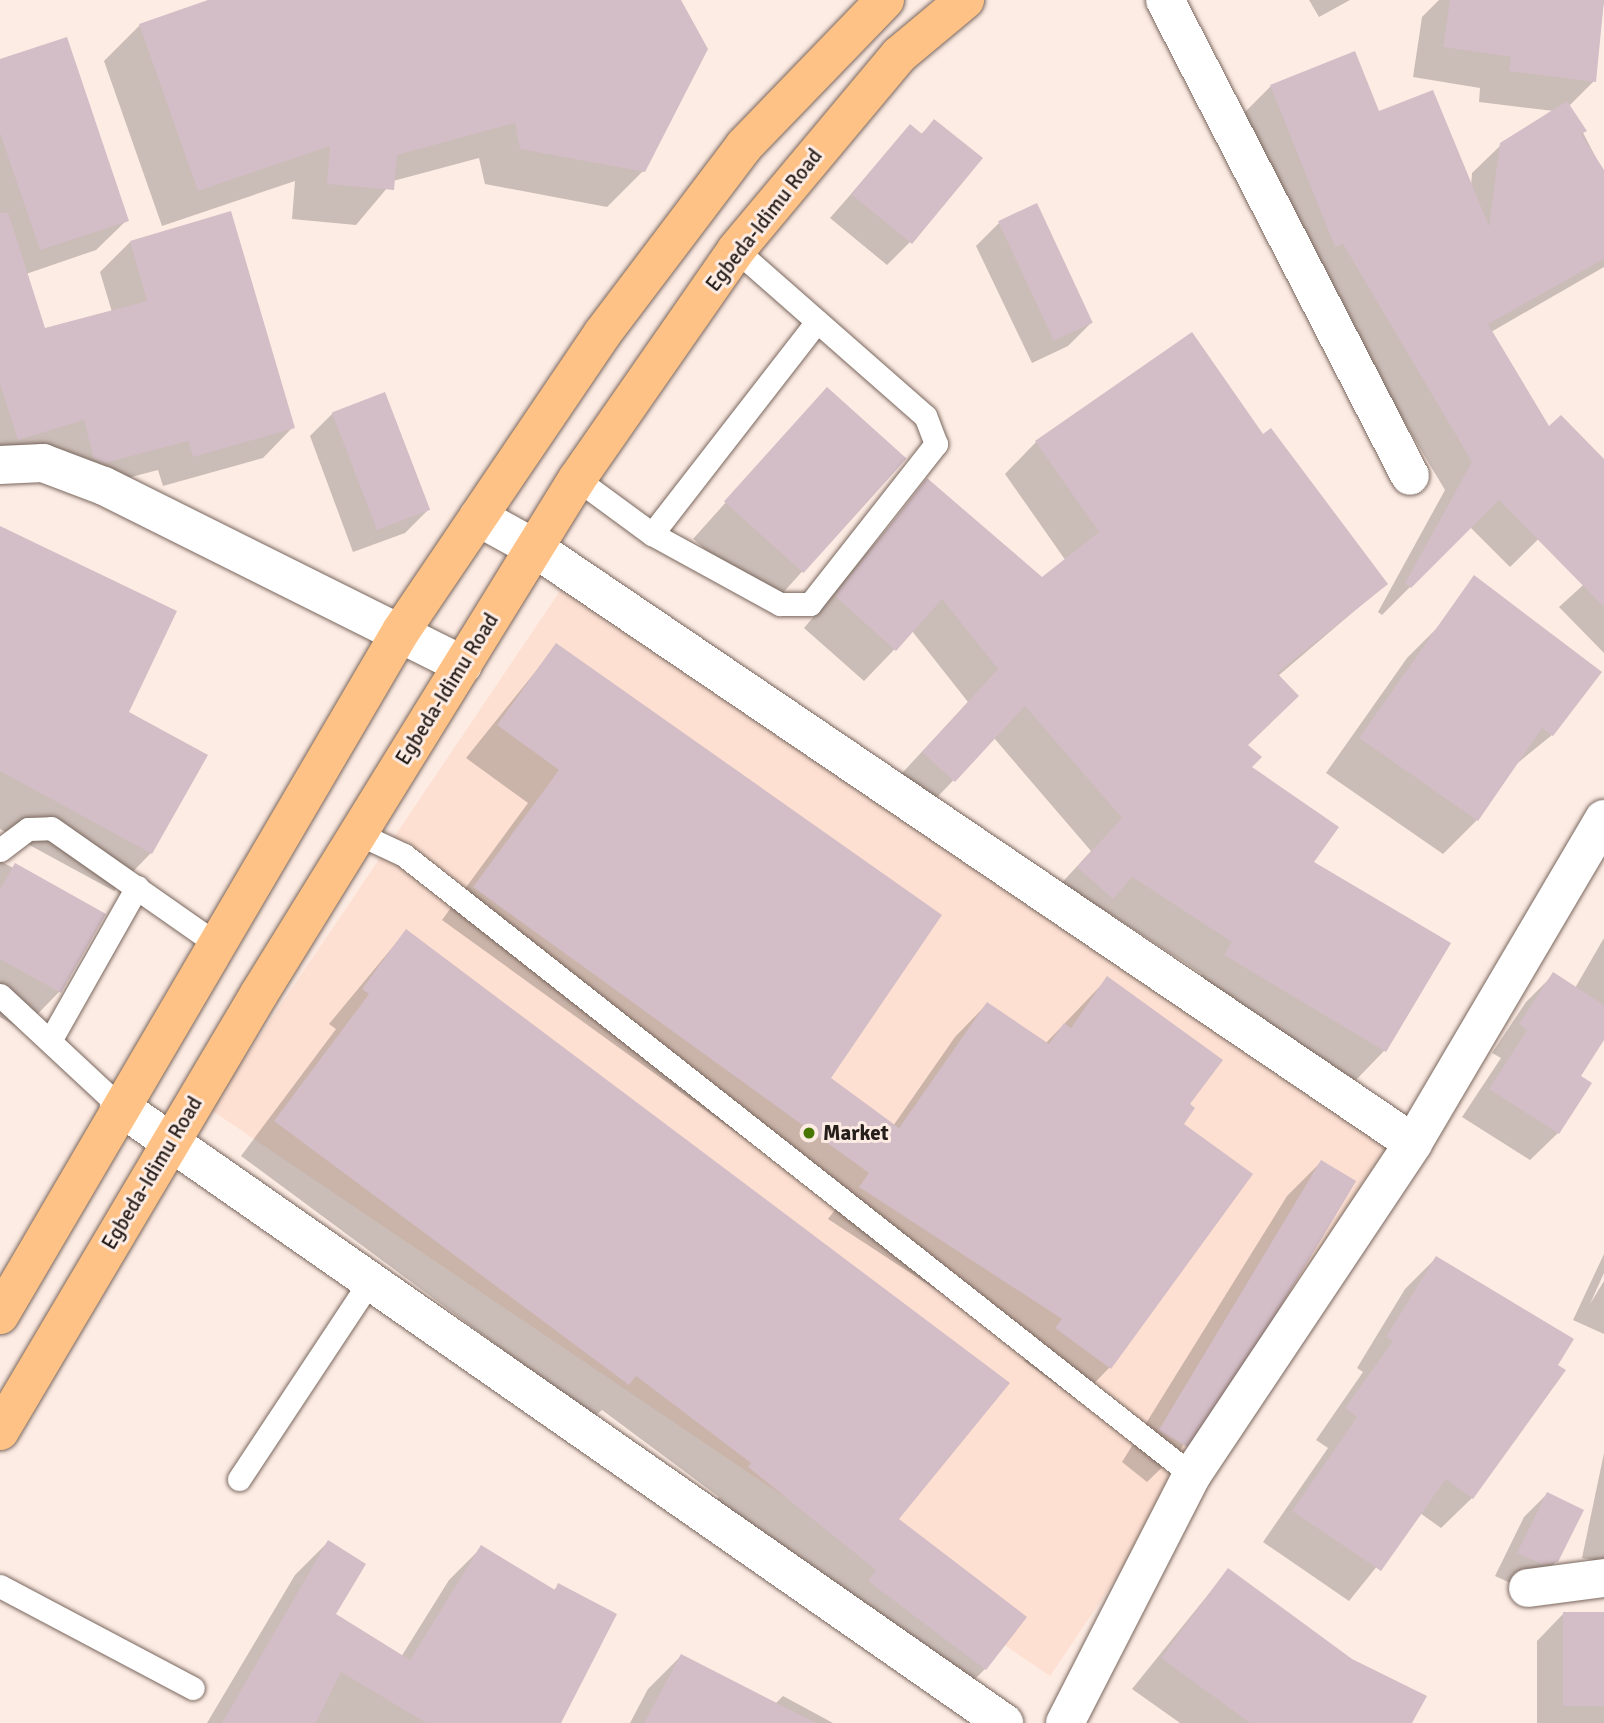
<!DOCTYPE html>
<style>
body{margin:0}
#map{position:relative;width:1604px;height:1723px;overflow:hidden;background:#fdece4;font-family:Signika,sans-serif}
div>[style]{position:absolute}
.built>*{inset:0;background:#fde0d2;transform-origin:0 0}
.shadow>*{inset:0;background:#0003;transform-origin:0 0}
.building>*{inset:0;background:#d3bdc6;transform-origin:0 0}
.roads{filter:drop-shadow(0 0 2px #79675e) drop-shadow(0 0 2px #79675e)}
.service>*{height:23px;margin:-11.5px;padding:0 11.5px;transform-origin:11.5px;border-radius:11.5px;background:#fff}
.minor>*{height:38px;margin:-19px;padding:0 19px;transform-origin:19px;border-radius:19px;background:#fff}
.primary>*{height:38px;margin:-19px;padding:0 19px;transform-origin:19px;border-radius:19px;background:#ffc286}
.dots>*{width:19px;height:19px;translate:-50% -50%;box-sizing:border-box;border:4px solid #fdece4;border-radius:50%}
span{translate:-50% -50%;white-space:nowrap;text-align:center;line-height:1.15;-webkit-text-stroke:6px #fdece4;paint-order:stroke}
.street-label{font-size:21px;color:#261e1b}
.poi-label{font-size:21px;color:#261e1b;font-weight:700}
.left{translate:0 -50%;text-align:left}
</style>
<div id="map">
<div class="built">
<div style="left:562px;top:588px;width:1013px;height:629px;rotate:34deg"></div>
</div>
<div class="shadow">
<div style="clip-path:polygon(214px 0,679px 0,643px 171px,607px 207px,485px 184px,479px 158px,393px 181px,356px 225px,292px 219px,295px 181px,162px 226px,104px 61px,140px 25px)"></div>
<div style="clip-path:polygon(1309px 0,1350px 0,1319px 17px)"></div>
<div style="clip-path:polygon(1439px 0,1604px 0,1594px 81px,1569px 106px,1604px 173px,1604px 267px,1491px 332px,1549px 429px,1604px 462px,1604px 474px,1510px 567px,1470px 527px,1382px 615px,1378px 612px,1445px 490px,1314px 271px,1243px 114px,1271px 86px,1378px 113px,1471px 186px,1472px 173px,1501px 145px,1554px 111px,1479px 102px,1480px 88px,1413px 77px,1422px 17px)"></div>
<div style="clip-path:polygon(0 61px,127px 220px,96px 250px,26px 274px,43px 330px,112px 312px,100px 272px,130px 242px,293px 427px,263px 458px,163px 486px,158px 470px,74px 492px,0 463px)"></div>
<div style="clip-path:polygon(935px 121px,910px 242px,887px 265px,830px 218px,910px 127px,920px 135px)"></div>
<div style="clip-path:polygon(999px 223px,1091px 323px,1068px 346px,1032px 363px,976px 246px)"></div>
<div style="left:827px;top:390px;width:103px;height:200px;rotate:42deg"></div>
<div style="clip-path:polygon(333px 413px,428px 510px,405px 533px,353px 552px,310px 436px)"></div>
<div style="clip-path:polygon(1263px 436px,1386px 584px,1278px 676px,1246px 745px,1250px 767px,1312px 862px,1448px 944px,1384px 1051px,1353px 1083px,1194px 987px,1202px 974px,1101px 908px,1080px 929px,1047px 899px,1091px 851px,994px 738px,922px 813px,892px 784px,968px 702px,912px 631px,864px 681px,804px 628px,927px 481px,1042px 580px,1066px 561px,1005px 474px,1036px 442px)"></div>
<div style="clip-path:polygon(0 537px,127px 713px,151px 853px,114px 891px,0 829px)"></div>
<div style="clip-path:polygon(1604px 566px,1604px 653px,1559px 607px)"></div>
<div style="clip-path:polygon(1440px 625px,1552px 735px,1514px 766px,1477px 820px,1443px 854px,1326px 773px,1407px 658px)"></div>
<div style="clip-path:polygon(556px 646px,829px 1078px,893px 1126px,955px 1037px,987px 1004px,1045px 1044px,1107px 979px,1187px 1104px,1110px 1367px,1078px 1400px,1024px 1361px,1031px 1352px,828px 1219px,838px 1206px,442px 920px,528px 803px,466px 758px)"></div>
<div style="clip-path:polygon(0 861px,103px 915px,59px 992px,22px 1030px,0 1017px)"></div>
<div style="clip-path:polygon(406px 931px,896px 1519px,985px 1669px,951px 1703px,715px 1502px,719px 1497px,602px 1410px,594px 1417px,241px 1156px,336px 1029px,329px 1024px)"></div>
<div style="clip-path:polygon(1604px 938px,1604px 1037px,1578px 1076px,1558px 1133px,1530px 1160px,1462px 1117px,1501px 1058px,1492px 1053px,1526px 1002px,1554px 974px,1575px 988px)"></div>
<div style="clip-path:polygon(1321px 1162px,1354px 1181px,1181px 1449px,1147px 1482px,1122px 1462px,1287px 1196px)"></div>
<div style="clip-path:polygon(1604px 1254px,1604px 1273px,1590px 1304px,1604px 1281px,1604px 1334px,1573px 1320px)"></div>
<div style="clip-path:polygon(1436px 1258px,1472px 1498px,1441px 1528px,1420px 1513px,1349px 1601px,1263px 1542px,1328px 1448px,1316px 1440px,1363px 1372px,1357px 1368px,1405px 1289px)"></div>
<div style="clip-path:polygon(1604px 1453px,1604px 1562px,1582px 1558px)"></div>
<div style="clip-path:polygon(1547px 1494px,1557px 1561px,1533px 1584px,1517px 1586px,1495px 1576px,1524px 1517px)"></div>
<div style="clip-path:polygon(328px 1542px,333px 1615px,401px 1657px,449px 1580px,482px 1547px,553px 1591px,559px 1585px,560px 1723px,207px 1723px,295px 1575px)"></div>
<div style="clip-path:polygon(1228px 1570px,1410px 1723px,1180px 1723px,1132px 1689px)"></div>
<div style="clip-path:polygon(1564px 1613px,1604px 1614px,1604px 1723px,1537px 1723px,1537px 1641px)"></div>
<div style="clip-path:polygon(681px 1656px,775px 1704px,783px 1696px,833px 1723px,630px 1723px,648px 1689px)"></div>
</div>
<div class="building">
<div style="clip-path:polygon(208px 0,681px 0,708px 49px,645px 172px,520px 149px,515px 123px,397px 155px,394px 190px,327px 184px,330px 146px,198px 191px,139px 24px)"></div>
<div style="clip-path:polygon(1450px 0,1604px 0,1596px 82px,1509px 71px,1511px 57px,1443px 47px)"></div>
<div style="clip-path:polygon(67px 37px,129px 221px,40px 250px,0 133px,0 59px)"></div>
<div style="clip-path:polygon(1355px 51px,1379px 111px,1433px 90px,1489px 226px,1500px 143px,1567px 101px,1587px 131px,1581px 134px,1604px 170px,1604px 259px,1488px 324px,1549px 426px,1561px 415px,1604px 459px,1604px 607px,1499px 500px,1411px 588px,1405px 583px,1472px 462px,1343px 244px,1335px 247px,1270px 85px)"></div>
<div style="clip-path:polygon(934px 119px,983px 158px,912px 244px,851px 194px,910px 124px,922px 134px)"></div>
<div style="left:1037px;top:203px;width:132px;height:43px;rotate:65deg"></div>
<div style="clip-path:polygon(231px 211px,295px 428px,193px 457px,188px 441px,105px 463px,94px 459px,84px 420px,18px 440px,0 384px,0 213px,8px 212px,45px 328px,147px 301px,130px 241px)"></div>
<div style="clip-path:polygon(1192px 332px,1263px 434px,1271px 428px,1388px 584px,1277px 673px,1299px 696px,1248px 745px,1262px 757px,1252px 767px,1339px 827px,1314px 862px,1451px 943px,1386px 1052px,1224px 955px,1232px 942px,1132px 877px,1113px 899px,1077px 867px,1122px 818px,1025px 706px,955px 782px,922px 752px,998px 669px,942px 599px,896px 651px,835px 596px,927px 478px,1042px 577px,1099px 532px,1035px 441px)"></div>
<div style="left:827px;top:387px;width:107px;height:154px;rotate:42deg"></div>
<div style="left:385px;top:392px;width:126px;height:57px;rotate:69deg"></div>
<div style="clip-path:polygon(0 526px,177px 611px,129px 712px,208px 755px,152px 854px,0 771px)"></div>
<div style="clip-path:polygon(1474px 575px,1602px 672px,1553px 736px,1542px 728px,1478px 821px,1359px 738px)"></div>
<div style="clip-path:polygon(556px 643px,942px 915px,831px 1078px,899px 1128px,987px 1002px,1049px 1044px,1064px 1023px,1071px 1028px,1107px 976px,1223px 1060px,1190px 1104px,1195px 1108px,1184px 1124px,1253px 1174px,1111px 1369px,1055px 1328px,1062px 1319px,859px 1187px,869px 1173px,473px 887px,559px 770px,497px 725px)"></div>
<div style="clip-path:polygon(15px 863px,106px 914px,61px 993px,0 959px,0 889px)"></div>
<div style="clip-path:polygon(406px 929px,1010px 1383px,899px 1519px,1027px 1617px,986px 1670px,868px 1581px,876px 1570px,748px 1467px,751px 1463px,636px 1376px,629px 1385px,274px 1121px,369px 994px,362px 989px)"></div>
<div style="clip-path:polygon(1553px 972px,1604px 1005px,1604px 1040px,1581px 1076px,1592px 1083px,1559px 1134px,1489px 1089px,1527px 1030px,1519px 1024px)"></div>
<div style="left:1321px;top:1160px;width:41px;height:315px;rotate:31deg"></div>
<div style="clip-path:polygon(1436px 1256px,1574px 1339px,1558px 1365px,1566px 1370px,1473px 1499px,1446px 1479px,1381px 1571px,1292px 1511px,1357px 1417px,1345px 1408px,1393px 1341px,1386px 1337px)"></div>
<div style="clip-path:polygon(1547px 1492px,1584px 1510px,1558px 1562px,1541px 1564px,1517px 1553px)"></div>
<div style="clip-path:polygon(328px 1540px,366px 1564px,336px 1614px,410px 1660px,481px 1545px,555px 1590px,558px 1583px,617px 1614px,561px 1723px,426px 1723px,341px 1672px,316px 1723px,222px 1723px)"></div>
<div style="clip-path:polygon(1228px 1568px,1352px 1659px,1427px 1696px,1412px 1723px,1250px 1723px,1161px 1658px)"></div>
<div style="left:1563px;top:1612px;width:41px;height:94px"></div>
<div style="clip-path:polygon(681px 1654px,816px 1723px,644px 1723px)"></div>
</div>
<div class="roads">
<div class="service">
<div style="left:577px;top:479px;width:93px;rotate:36.3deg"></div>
<div style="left:652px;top:534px;width:146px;rotate:28.7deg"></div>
<div style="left:780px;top:604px;width:30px"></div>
<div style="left:810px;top:604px;width:204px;rotate:-51.8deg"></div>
<div style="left:936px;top:444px;width:30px;rotate:-111deg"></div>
<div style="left:925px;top:416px;width:252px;rotate:-138.7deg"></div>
<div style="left:652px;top:534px;width:269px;rotate:-52.2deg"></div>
<div style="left:357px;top:833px;width:52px;rotate:25.1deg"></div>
<div style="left:404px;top:855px;width:1003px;rotate:38.2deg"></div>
<div style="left:0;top:850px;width:35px;rotate:-37deg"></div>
<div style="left:28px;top:829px;width:23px;rotate:-2deg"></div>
<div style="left:51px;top:828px;width:200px;rotate:35deg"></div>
<div style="left:0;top:995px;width:163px;rotate:43deg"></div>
<div style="left:51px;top:1039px;width:175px;rotate:-60.5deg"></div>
<div style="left:239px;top:1479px;width:241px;rotate:-56.5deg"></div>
<div style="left:0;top:1586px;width:218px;rotate:27.9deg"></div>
</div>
<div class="minor">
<div style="left:1165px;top:0;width:535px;rotate:62.76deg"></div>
<div style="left:0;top:465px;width:43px;rotate:-2.7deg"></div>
<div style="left:43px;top:463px;width:65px;rotate:20.7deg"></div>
<div style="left:104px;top:486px;width:401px;rotate:26.5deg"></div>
<div style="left:478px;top:517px;width:66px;rotate:28.9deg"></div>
<div style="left:536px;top:549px;width:1059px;rotate:34.11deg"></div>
<div style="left:119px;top:1106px;width:1079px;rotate:34.88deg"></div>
<div style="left:1528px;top:1588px;width:77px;rotate:-7.5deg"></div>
<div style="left:1065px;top:1723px;width:279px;rotate:-62.9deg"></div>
<div style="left:1192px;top:1475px;width:399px;rotate:-56.3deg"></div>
<div style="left:1413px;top:1143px;width:376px;rotate:-59.5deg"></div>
</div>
<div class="primary">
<div style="left:0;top:1315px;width:793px;rotate:-59.62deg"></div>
<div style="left:401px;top:631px;width:359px;rotate:-55.9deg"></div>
<div style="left:602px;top:334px;width:236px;rotate:-52.9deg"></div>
<div style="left:744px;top:146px;width:203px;rotate:-46deg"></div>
<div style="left:0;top:1431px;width:508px;rotate:-59.35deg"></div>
<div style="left:259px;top:994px;width:605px;rotate:-58.31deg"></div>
<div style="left:577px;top:479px;width:279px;rotate:-55.2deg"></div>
<div style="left:736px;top:250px;width:254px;rotate:-50.1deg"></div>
<div style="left:899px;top:55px;width:86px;rotate:-39.8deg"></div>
</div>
</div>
<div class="dots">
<div style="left:809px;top:1133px;background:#477700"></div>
</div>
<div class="street-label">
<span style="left:764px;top:220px;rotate:-52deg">Egbeda-Idimu Road</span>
<span style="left:447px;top:689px;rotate:-58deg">Egbeda-Idimu Road</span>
<span style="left:152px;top:1173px;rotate:-59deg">Egbeda-Idimu Road</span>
</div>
<div class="poi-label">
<span class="left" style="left:823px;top:1133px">Market</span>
</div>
</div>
